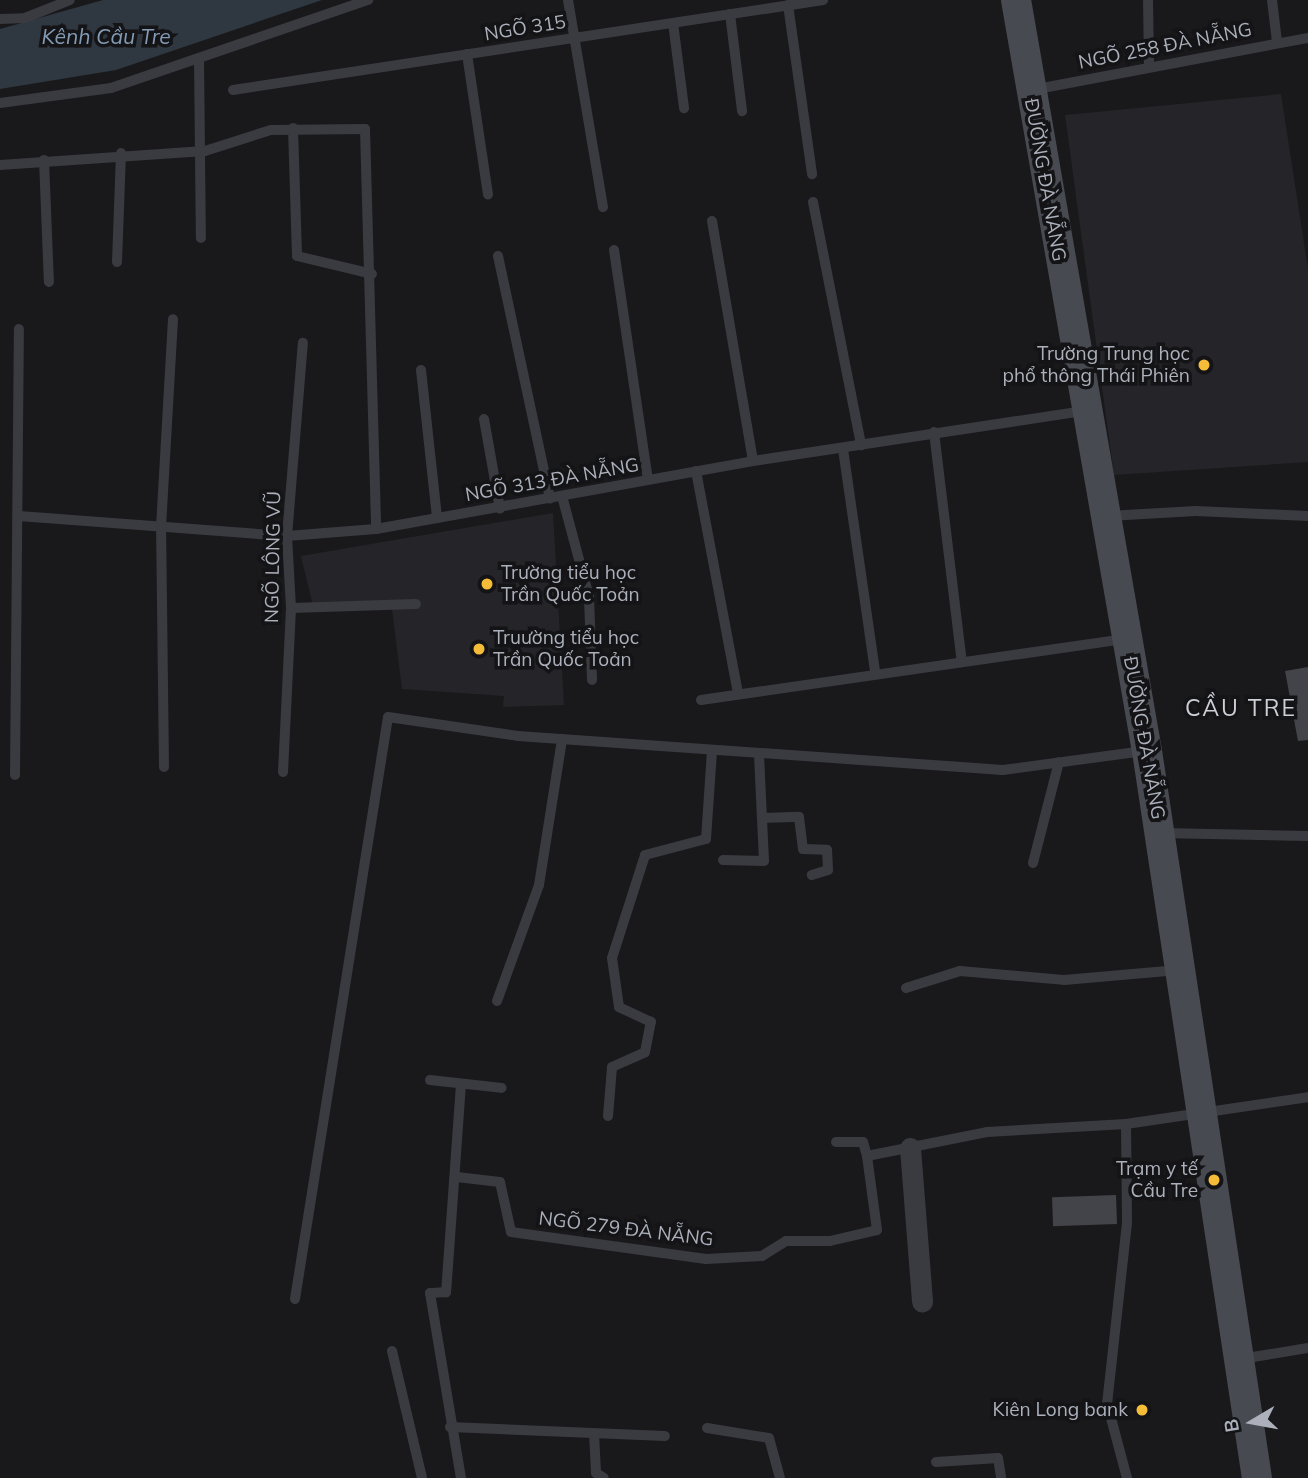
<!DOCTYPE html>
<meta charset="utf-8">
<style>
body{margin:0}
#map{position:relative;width:1308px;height:1478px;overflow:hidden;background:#19191c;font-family:Mulish,sans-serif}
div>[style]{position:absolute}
.built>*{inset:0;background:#252529}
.water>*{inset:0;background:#2f3840}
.building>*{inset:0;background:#434449;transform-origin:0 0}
.lane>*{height:10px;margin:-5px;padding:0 5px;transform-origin:5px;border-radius:5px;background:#3a3b41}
.street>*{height:21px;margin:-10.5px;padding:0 10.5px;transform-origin:10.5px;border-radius:10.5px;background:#3a3b41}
.secondary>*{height:30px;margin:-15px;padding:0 15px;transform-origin:15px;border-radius:15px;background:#484a51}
.dots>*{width:19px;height:19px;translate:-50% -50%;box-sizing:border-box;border:4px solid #141417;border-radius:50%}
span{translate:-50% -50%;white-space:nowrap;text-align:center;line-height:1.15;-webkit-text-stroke:7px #141417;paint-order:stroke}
.street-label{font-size:19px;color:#abb0bb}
.poi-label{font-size:19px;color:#abb0bb}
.right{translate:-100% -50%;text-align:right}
.left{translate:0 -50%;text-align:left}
.water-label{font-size:21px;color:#839cb6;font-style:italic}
.quarter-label{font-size:23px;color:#cdcfd7;letter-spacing:2px}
.north{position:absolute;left:1217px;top:1387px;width:70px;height:70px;-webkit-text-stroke:5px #141417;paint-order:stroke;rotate:260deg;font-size:19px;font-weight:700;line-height:28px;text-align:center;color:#abb0bb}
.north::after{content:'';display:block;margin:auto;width:24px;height:32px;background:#abb0bb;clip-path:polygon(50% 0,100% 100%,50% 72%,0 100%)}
</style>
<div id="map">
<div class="built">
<div style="clip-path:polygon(1281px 94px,1308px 269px,1308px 462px,1114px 475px,1065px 115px)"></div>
<div style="clip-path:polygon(553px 513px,564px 705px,503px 707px,504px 696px,402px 689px,392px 609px,314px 610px,301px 556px)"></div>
</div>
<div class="water">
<div style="clip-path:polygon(103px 0,322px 0,116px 70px,0 89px,0 29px)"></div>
</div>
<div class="building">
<div style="clip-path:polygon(1308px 667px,1308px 740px,1298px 741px,1285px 671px)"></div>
<div style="left:1116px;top:1195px;width:29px;height:64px;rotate:88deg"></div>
</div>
<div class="lane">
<div style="left:568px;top:0;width:210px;rotate:80.4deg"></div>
<div style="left:1148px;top:0;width:67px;rotate:89.1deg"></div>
<div style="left:1272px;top:0;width:42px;rotate:83.2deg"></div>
<div style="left:788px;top:5px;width:171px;rotate:81.9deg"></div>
<div style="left:730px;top:14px;width:98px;rotate:82.9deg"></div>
<div style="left:0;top:19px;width:25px;rotate:-2deg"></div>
<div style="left:25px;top:18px;width:48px;rotate:-21.8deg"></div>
<div style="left:673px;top:23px;width:86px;rotate:82.6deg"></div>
<div style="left:467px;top:54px;width:142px;rotate:81.5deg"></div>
<div style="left:199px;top:58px;width:180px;rotate:89.4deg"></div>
<div style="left:233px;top:90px;width:597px;rotate:-8.67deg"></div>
<div style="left:1032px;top:90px;width:281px;rotate:-10.7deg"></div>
<div style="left:0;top:103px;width:112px;rotate:-7.7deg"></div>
<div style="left:111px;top:88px;width:272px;rotate:-18.9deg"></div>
<div style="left:293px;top:128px;width:128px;rotate:88.2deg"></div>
<div style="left:297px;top:256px;width:77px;rotate:13.5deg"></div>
<div style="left:44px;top:160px;width:122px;rotate:87.7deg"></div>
<div style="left:0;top:165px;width:205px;rotate:-3.9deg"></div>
<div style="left:205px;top:151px;width:69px;rotate:-17.7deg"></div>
<div style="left:271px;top:130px;width:94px;rotate:-0.6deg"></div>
<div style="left:365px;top:129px;width:400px;rotate:88.4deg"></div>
<div style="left:813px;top:202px;width:248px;rotate:78.8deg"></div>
<div style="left:712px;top:221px;width:243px;rotate:80.3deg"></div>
<div style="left:614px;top:250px;width:232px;rotate:81.6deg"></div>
<div style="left:498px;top:256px;width:248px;rotate:77.9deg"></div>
<div style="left:117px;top:262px;width:109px;rotate:-87.9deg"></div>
<div style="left:421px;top:370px;width:149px;rotate:83.8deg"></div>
<div style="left:484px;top:419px;width:91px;rotate:79.9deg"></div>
<div style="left:934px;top:432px;width:232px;rotate:83.1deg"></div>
<div style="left:843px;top:449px;width:225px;rotate:81.8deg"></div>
<div style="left:696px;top:471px;width:227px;rotate:79.3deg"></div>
<div style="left:562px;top:496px;width:105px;rotate:75deg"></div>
<div style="left:589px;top:597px;width:83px;rotate:87.9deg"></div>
<div style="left:19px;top:516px;width:269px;rotate:4.3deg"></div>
<div style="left:287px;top:536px;width:89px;rotate:-4.5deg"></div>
<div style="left:376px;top:529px;width:383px;rotate:-10.2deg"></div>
<div style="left:753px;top:461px;width:335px;rotate:-8.6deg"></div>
<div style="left:1108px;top:516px;width:88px;rotate:-3.3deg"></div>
<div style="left:1196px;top:511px;width:112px;rotate:2.6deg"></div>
<div style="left:291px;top:608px;width:125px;rotate:-1.8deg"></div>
<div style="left:701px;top:700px;width:427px;rotate:-8.2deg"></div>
<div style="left:164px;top:767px;width:240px;rotate:-90.7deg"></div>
<div style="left:161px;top:527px;width:208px;rotate:-86.7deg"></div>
<div style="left:283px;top:772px;width:164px;rotate:-87.2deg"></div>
<div style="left:291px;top:608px;width:72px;rotate:-93.2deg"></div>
<div style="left:287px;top:536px;width:194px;rotate:-85.3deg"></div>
<div style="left:15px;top:775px;width:446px;rotate:-89.5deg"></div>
<div style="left:762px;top:818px;width:37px;rotate:-2deg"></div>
<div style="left:799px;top:817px;width:32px;rotate:83deg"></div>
<div style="left:803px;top:849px;width:24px;rotate:2deg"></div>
<div style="left:827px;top:850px;width:20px;rotate:87deg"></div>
<div style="left:828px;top:870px;width:17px;rotate:163deg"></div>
<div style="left:1161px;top:833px;width:147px;rotate:1.2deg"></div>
<div style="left:723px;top:860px;width:41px;rotate:1.4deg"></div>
<div style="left:764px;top:861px;width:108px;rotate:-92.7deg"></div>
<div style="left:1033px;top:863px;width:104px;rotate:-75.6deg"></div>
<div style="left:906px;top:988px;width:57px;rotate:-17.5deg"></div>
<div style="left:960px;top:971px;width:104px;rotate:4.9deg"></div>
<div style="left:1064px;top:980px;width:115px;rotate:-5deg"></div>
<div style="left:497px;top:1001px;width:123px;rotate:-70.1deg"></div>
<div style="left:539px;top:885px;width:148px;rotate:-81deg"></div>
<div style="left:430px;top:1080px;width:72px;rotate:6.3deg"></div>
<div style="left:461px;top:1084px;width:209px;rotate:94.1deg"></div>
<div style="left:446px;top:1292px;width:16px;rotate:176deg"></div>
<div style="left:430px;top:1293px;width:188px;rotate:80.5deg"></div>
<div style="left:608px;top:1116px;width:49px;rotate:-85.3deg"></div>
<div style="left:612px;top:1067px;width:36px;rotate:-24deg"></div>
<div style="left:645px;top:1052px;width:31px;rotate:-79deg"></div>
<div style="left:651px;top:1022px;width:35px;rotate:-155deg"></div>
<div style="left:619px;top:1007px;width:49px;rotate:-98.1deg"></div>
<div style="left:612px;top:958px;width:108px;rotate:-72.2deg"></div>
<div style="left:645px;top:855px;width:63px;rotate:-14.7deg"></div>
<div style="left:706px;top:839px;width:89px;rotate:-86.1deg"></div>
<div style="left:1126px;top:1124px;width:99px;rotate:89.4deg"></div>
<div style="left:1127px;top:1223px;width:181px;rotate:96.3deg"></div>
<div style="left:1107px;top:1403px;width:78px;rotate:75.1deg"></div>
<div style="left:836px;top:1142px;width:27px"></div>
<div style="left:863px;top:1142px;width:15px;rotate:74deg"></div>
<div style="left:457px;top:1177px;width:43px;rotate:6.6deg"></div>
<div style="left:500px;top:1182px;width:51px;rotate:77.6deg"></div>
<div style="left:511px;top:1232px;width:197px;rotate:7.9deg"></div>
<div style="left:706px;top:1259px;width:56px;rotate:-3.1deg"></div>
<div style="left:762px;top:1256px;width:28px;rotate:-32deg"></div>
<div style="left:786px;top:1241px;width:44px"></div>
<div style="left:830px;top:1241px;width:48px;rotate:-13.2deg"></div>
<div style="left:877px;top:1230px;width:75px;rotate:-97.7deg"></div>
<div style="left:867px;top:1156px;width:122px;rotate:-11.3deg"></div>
<div style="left:987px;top:1132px;width:139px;rotate:-3.3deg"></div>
<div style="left:1126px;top:1124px;width:184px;rotate:-8.4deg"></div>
<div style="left:295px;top:1299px;width:589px;rotate:-80.92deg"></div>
<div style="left:388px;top:717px;width:131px;rotate:8.3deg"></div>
<div style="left:518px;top:736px;width:486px;rotate:4deg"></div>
<div style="left:1003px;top:770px;width:142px;rotate:-7.7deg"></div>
<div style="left:392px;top:1351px;width:130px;rotate:76.7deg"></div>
<div style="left:1241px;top:1359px;width:68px;rotate:-9.3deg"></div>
<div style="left:450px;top:1427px;width:215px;rotate:2.4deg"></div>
<div style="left:707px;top:1428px;width:63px;rotate:9.2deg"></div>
<div style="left:769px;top:1438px;width:41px;rotate:74.6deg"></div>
<div style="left:594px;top:1433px;width:40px;rotate:87.1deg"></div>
<div style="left:596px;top:1473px;width:9px;rotate:32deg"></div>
<div style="left:936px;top:1462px;width:62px;rotate:-3.7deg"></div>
<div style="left:998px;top:1458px;width:20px;rotate:81deg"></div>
</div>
<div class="street">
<div style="left:910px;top:1148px;width:154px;rotate:85.5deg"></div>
</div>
<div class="secondary">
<div style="left:1016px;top:0;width:762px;rotate:80.11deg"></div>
<div style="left:1147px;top:751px;width:735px;rotate:81.4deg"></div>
</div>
<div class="dots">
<div style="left:1204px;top:365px;background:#f5bc38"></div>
<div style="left:487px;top:584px;background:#f5bc38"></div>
<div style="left:479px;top:649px;background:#f5bc38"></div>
<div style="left:1214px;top:1180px;background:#f5bc38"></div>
<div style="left:1142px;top:1410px;background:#f5bc38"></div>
</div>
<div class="street-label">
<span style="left:525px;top:28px;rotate:-9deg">NGÕ 315</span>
<span style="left:1165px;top:46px;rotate:-11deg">NGÕ 258 ĐÀ NẴNG</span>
<span style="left:1045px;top:180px;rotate:80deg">ĐƯỜNG ĐÀ NẴNG</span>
<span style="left:552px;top:480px;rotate:-10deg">NGÕ 313 ĐÀ NẴNG</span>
<span style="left:273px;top:557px;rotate:-89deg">NGÕ LÔNG VŨ</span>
<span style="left:1144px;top:738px;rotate:80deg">ĐƯỜNG ĐÀ NẴNG</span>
<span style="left:626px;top:1229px;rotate:7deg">NGÕ 279 ĐÀ NẴNG</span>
</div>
<div class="poi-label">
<span class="right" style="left:1190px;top:365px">Trường Trung học<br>phổ thông Thái Phiên</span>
<span class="left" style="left:501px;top:584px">Trường tiểu học<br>Trần Quốc Toản</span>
<span class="left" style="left:493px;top:649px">Truường tiểu học<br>Trần Quốc Toản</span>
<span class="right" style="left:1198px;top:1180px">Trạm y tế<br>Cầu Tre</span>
<span class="right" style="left:1128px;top:1410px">Kiên Long bank</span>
</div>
<div class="water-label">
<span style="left:106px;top:36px">Kênh Cầu Tre</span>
</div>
<div class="quarter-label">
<span style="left:1241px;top:708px">CẦU TRE</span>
</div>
<div class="north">B</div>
</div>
